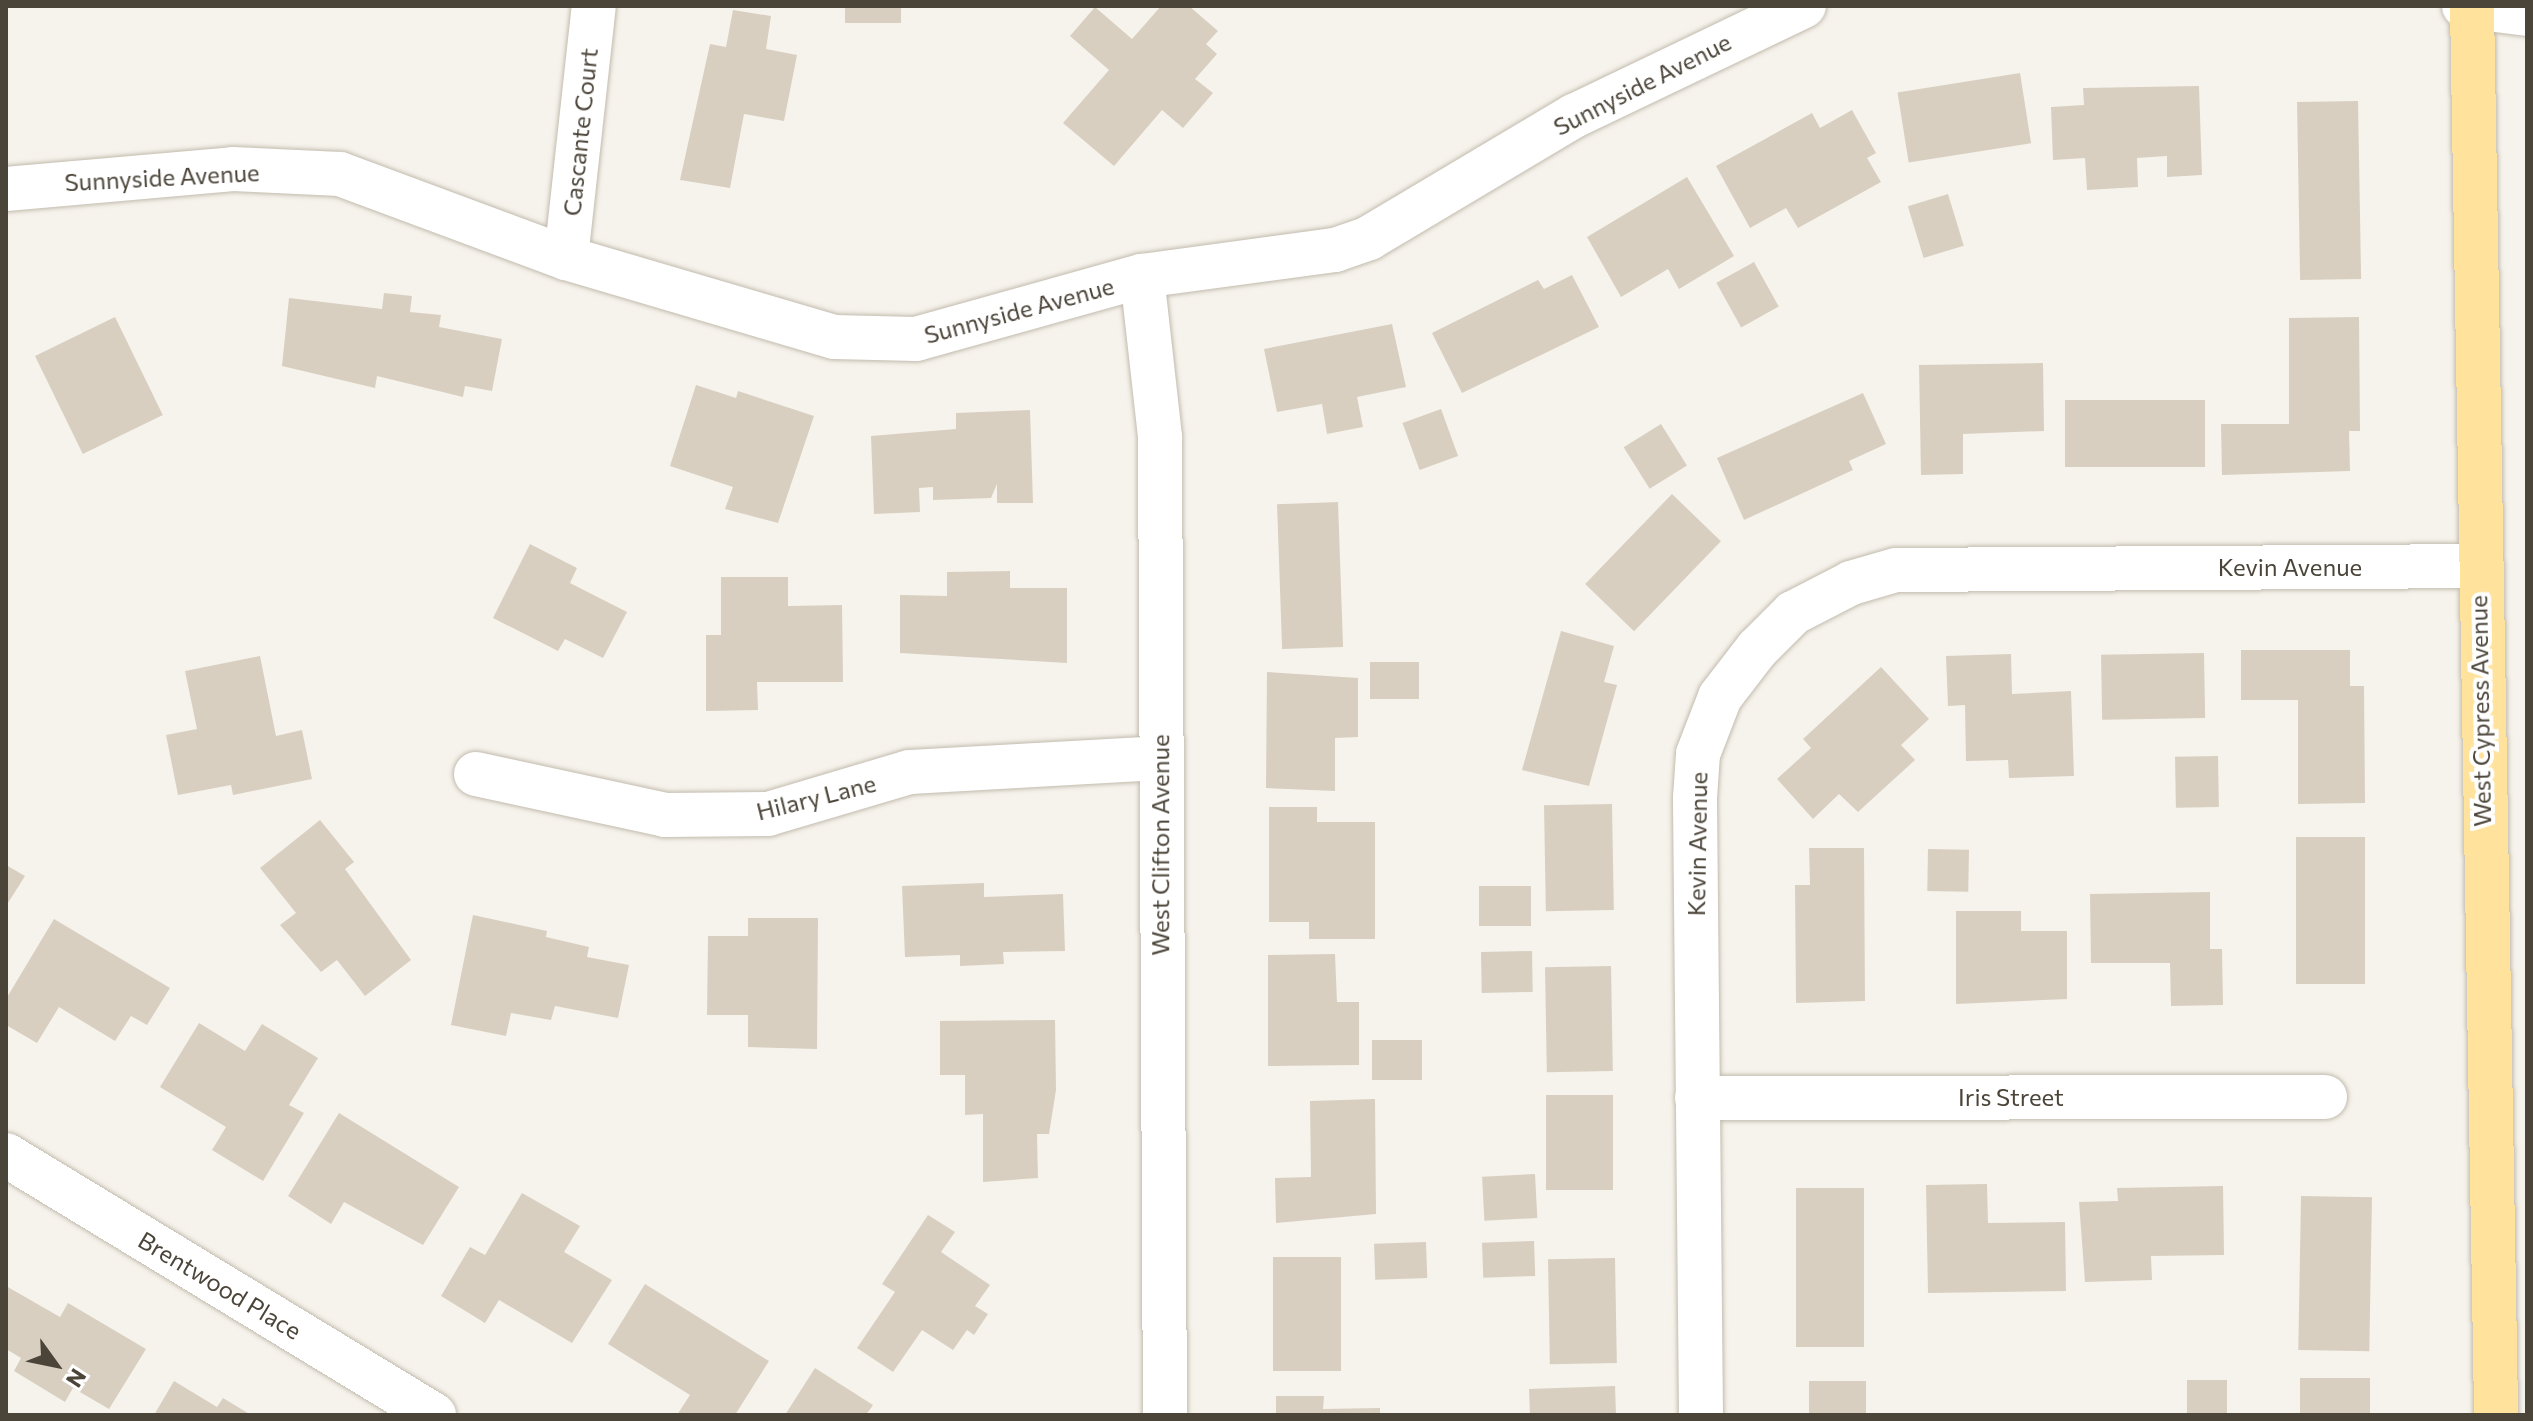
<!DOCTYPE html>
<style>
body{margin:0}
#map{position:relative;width:2533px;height:1421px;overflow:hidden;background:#f6f3ec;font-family:Commissioner,sans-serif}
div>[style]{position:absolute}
.building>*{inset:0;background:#d8cfc1;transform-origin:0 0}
.roads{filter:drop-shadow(0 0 2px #c2bbae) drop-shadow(0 0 2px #c2bbae)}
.minor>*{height:44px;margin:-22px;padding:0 22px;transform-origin:22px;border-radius:22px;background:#fff}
.major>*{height:44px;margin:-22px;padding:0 22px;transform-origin:22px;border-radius:22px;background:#ffe39c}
span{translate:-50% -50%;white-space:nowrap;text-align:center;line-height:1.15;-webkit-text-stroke:8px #fff;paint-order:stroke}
.street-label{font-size:24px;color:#4b4439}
.frame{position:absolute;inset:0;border:8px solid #4b4439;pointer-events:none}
.north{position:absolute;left:16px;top:1325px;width:80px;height:80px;-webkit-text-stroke:6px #fff;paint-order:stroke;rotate:123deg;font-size:22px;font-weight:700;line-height:32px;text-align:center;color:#4b4439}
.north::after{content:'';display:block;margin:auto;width:28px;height:36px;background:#4b4439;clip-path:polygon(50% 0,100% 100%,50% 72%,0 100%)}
</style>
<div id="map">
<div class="building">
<div style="left:845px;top:6px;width:56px;height:17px"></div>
<div style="clip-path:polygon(1161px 6px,1189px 6px,1218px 31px,1206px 44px,1217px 54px,1195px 79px,1213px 93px,1183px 128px,1162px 110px,1114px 166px,1063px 123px,1109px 70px,1070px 36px,1095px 7px,1132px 39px)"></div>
<div style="clip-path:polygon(733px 10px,771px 16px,766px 49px,797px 55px,784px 121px,744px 114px,730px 188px,680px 180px,710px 44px,726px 47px)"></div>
<div style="left:2020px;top:73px;width:71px;height:124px;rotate:81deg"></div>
<div style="clip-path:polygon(2199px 86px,2202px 175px,2167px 177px,2167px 156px,2137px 158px,2138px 187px,2087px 190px,2085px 158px,2053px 160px,2051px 107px,2084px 105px,2083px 88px)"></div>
<div style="left:2358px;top:101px;width:178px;height:61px;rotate:89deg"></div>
<div style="clip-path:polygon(1852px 110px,1876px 153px,1867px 158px,1881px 182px,1798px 228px,1786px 208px,1750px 228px,1716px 166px,1812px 113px,1820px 128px)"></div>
<div style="clip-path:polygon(1687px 177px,1734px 256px,1679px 289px,1668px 269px,1621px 297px,1587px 237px)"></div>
<div style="left:1948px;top:194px;width:54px;height:42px;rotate:73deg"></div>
<div style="left:1754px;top:262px;width:51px;height:43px;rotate:61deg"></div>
<div style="clip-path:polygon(1572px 275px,1599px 327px,1462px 393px,1432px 333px,1538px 280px,1544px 289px)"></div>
<div style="clip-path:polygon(384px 293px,412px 296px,410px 312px,441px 315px,439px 327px,502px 339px,492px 391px,465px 386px,463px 397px,377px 376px,375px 388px,282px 366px,289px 298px,382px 309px)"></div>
<div style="left:115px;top:317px;width:109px;height:89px;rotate:64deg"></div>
<div style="clip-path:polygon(2359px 317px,2360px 431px,2349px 431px,2350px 471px,2222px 475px,2221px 424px,2289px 424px,2289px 318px)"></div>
<div style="clip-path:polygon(1392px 324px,1406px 387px,1357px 397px,1363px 427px,1327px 434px,1322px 404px,1277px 412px,1264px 349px)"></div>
<div style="clip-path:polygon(2043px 363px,2044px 431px,1963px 434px,1963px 474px,1921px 475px,1919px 365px)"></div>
<div style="clip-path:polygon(696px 385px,736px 398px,738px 391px,814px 416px,778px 523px,725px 509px,733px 487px,670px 466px)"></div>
<div style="clip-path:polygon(1863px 393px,1886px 444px,1849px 461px,1853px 470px,1744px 520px,1717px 458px)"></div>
<div style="left:2205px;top:400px;width:67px;height:140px;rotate:90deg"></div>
<div style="left:1441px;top:409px;width:50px;height:41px;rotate:70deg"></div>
<div style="clip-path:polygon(1030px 410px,1033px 503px,997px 503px,997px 484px,991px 498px,933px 500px,933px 487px,919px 488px,920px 512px,874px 514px,871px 436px,956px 429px,956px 413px)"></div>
<div style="left:1661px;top:424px;width:49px;height:44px;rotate:58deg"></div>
<div style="left:1672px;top:494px;width:68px;height:125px;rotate:44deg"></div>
<div style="left:1338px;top:502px;width:145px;height:61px;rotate:88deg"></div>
<div style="clip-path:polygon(530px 544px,577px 568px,570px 583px,627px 612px,603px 658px,565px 639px,558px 651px,493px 618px)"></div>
<div style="clip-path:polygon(1010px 571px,1010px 588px,1067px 588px,1067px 663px,900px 653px,900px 595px,947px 596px,947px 572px)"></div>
<div style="clip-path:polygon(721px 577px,788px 577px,788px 606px,842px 605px,843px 682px,757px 682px,758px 710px,706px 711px,706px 635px,721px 635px)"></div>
<div style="clip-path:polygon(1561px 631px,1614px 646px,1604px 682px,1617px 685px,1589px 786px,1522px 770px)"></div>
<div style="clip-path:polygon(2241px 650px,2350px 650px,2350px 686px,2364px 686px,2365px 803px,2298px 804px,2298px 700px,2241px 700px)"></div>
<div style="left:2204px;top:653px;width:65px;height:103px;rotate:89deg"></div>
<div style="clip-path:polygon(2011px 654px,2012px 694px,2071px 691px,2074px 776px,2009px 778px,2008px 760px,1966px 761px,1965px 705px,1948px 706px,1946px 656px)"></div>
<div style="clip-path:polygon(260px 656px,276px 736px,302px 730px,312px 779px,233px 795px,231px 785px,178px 795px,166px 735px,197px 729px,185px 671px)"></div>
<div style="left:1370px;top:662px;width:49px;height:37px"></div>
<div style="clip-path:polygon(1881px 667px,1929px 719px,1901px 745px,1915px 760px,1858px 812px,1839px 794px,1813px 819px,1777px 779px,1811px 748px,1803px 739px)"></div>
<div style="clip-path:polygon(1267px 672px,1358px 678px,1358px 737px,1335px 738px,1335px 791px,1266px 788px)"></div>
<div style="left:2218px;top:756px;width:51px;height:43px;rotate:89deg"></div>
<div style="left:1612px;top:804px;width:106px;height:68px;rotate:89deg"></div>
<div style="clip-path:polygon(1269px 807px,1317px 807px,1317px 822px,1375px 822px,1375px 939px,1309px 939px,1309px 922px,1269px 922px)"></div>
<div style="clip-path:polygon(320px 820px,354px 862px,345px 869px,411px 960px,365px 996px,337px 960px,321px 972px,280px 925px,296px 913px,260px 868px)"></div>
<div style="left:2365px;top:837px;width:147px;height:69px;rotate:90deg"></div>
<div style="clip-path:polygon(1809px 848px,1864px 848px,1865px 1001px,1796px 1003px,1795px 885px,1810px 885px)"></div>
<div style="left:1928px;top:849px;width:41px;height:42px;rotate:1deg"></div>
<div style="clip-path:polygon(6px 865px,25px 876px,6px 906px)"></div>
<div style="clip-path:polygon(984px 883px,984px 897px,1063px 894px,1065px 951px,1003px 952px,1004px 964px,960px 966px,960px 955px,905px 957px,902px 886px)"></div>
<div style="left:1479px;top:886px;width:52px;height:40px"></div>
<div style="clip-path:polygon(2210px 892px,2210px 949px,2222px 949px,2223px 1005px,2171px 1006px,2170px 963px,2091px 963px,2090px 894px)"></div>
<div style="clip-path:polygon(1956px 911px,2021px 911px,2021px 931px,2067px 931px,2067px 999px,1956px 1004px)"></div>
<div style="clip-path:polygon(473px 915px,547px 931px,546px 937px,589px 947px,587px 957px,629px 965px,618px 1018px,555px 1006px,551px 1020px,511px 1013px,506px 1036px,451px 1025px)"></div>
<div style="clip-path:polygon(748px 918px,818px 918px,817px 1049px,748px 1047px,748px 1015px,707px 1015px,708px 936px,748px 936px)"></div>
<div style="clip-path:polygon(54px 919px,170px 988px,147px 1025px,131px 1016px,115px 1041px,59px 1007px,37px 1043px,6px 1025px,6px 999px)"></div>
<div style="left:1532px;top:951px;width:41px;height:51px;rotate:89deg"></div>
<div style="clip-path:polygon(1335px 954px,1337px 1002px,1359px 1002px,1359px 1065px,1268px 1066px,1268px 955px)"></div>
<div style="left:1611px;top:966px;width:105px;height:66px;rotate:89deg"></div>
<div style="clip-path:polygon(1055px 1020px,1056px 1090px,1049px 1134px,1037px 1134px,1038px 1178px,983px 1182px,983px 1114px,965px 1115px,965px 1075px,940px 1075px,940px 1021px)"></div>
<div style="clip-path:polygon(199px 1023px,245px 1051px,262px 1024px,318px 1058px,289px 1105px,304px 1113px,263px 1181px,212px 1150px,226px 1127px,160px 1087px)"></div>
<div style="left:1422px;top:1040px;width:40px;height:50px;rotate:90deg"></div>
<div style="left:1546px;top:1095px;width:67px;height:95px"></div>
<div style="clip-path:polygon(1375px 1099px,1376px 1214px,1276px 1223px,1275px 1178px,1311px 1177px,1310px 1101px)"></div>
<div style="clip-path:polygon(339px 1113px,459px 1187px,423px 1245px,344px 1202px,331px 1224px,288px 1196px)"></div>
<div style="left:1535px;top:1174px;width:44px;height:53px;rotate:87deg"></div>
<div style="clip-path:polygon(1987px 1184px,1988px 1223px,2065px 1222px,2066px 1291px,1928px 1293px,1926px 1185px)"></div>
<div style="clip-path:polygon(2223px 1186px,2224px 1255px,2151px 1256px,2152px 1280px,2085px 1282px,2079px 1202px,2118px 1201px,2117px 1188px)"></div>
<div style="left:1796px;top:1188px;width:68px;height:159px"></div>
<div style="clip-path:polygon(522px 1193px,580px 1226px,564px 1252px,612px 1280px,572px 1343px,499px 1300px,485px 1323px,441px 1296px,470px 1247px,485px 1255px)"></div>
<div style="left:2301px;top:1196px;width:71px;height:154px;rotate:1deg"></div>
<div style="clip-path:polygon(928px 1215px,955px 1232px,941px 1252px,990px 1285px,975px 1306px,988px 1314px,974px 1335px,967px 1330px,953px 1350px,922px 1330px,893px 1372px,857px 1348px,895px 1292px,882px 1284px)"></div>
<div style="left:1534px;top:1241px;width:35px;height:52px;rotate:88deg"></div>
<div style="left:1426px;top:1242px;width:36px;height:52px;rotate:88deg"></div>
<div style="left:1273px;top:1257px;width:68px;height:114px"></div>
<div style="left:1615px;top:1258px;width:105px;height:67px;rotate:89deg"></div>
<div style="clip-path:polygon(645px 1284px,769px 1361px,735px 1415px,677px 1415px,690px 1395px,608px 1344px)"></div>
<div style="clip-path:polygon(6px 1286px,60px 1317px,68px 1303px,146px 1349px,109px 1409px,73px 1388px,65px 1402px,14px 1371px,21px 1358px,6px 1349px)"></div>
<div style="clip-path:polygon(815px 1368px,873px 1405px,866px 1415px,785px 1415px)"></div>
<div style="left:2370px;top:1378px;width:37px;height:70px;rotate:90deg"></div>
<div style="left:2227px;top:1380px;width:35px;height:40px;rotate:90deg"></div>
<div style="clip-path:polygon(174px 1381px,217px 1407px,223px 1398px,251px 1415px,154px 1415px)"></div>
<div style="left:1866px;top:1381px;width:34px;height:57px;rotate:90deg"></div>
<div style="left:1615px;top:1386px;width:29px;height:86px;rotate:88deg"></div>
<div style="clip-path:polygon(1276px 1396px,1324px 1396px,1323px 1409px,1380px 1408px,1380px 1415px,1276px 1415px)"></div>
</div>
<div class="roads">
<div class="minor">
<div style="left:2464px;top:6px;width:64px;rotate:7.2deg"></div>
<div style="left:6px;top:189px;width:228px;rotate:-5deg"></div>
<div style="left:233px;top:169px;width:107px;rotate:2.7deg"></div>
<div style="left:340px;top:174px;width:241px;rotate:20.4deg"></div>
<div style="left:566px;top:258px;width:279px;rotate:16.4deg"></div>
<div style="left:834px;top:337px;width:82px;rotate:1.4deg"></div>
<div style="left:916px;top:339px;width:235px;rotate:-15.6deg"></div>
<div style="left:1142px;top:276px;width:195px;rotate:-7.7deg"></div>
<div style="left:1335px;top:250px;width:36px;rotate:-19deg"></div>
<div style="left:1369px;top:238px;width:239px;rotate:-30.8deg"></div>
<div style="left:1574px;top:116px;width:255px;rotate:-25.6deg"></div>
<div style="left:566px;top:258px;width:254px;rotate:-83.7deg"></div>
<div style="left:1142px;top:276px;width:162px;rotate:83.6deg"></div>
<div style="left:1160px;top:437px;width:978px;rotate:89.71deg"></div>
<div style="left:476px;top:774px;width:193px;rotate:12.2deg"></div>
<div style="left:665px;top:815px;width:103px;rotate:-0.6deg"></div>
<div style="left:768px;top:814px;width:148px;rotate:-16.5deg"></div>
<div style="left:910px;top:772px;width:249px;rotate:-3.2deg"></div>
<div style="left:1697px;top:1098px;width:628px;rotate:-0.09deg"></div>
<div style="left:6px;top:1155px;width:501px;rotate:31.28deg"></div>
<div style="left:1701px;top:1415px;width:617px;rotate:-90.56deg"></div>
<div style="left:1695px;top:798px;width:44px;rotate:-86.1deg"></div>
<div style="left:1698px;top:754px;width:61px;rotate:-68.9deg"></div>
<div style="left:1720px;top:697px;width:61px;rotate:-52.4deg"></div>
<div style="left:1757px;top:649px;width:51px;rotate:-45deg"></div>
<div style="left:1793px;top:613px;width:65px;rotate:-27.3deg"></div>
<div style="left:1851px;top:583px;width:47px;rotate:-16.1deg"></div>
<div style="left:1896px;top:570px;width:581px;rotate:-0.39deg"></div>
</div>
<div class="major">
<div style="left:2472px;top:6px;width:1409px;rotate:89.02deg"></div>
</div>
</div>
<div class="street-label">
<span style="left:1642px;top:84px;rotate:-27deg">Sunnyside Avenue</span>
<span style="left:580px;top:132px;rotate:-84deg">Cascante Court</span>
<span style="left:162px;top:177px;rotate:-3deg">Sunnyside Avenue</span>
<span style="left:1019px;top:310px;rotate:-15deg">Sunnyside Avenue</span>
<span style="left:2290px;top:567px">Kevin Avenue</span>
<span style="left:2480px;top:711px;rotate:-91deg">West Cypress Avenue</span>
<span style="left:816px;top:797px;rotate:-14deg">Hilary Lane</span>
<span style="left:1697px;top:844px;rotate:-89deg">Kevin Avenue</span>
<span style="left:1160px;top:845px;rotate:-90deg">West Clifton Avenue</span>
<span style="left:2011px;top:1097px">Iris Street</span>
<span style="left:220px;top:1285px;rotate:31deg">Brentwood Place</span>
</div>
<div class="frame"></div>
<div class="north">N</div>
</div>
